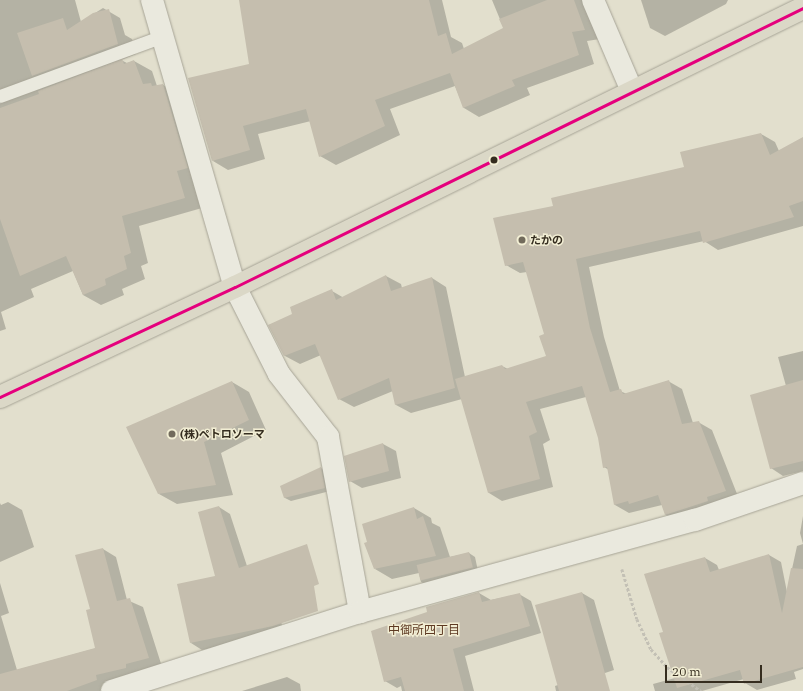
<!DOCTYPE html>
<meta charset="utf-8">
<style>
body{margin:0}
#map{position:relative;width:803px;height:691px;overflow:hidden;background:#e2dfcd;font-family:"IBM Plex Serif","Noto Sans JP",serif}
div>[style]{position:absolute}
.shadow>*{inset:0;background:#0003}
.building>*{inset:0;background:#c5beae;transform-origin:0 0}
.path>*{height:2.5px;margin-top:-1.25px;transform-origin:0;background:repeating-linear-gradient(90deg,#c3c0b5 0 3px,transparent 0 5px)}
.roads{filter:drop-shadow(0 0 1px #a7a496) drop-shadow(0 0 1px #a7a496)}
.service>*{height:13px;margin:-6.5px;padding:0 6.5px;transform-origin:6.5px;border-radius:6.5px;background:#eae9de}
.minor>*{height:22px;margin:-11px;padding:0 11px;transform-origin:11px;border-radius:11px;background:#eae9de}
.trunk>*{height:22px;margin:-11px;padding:0 11px;transform-origin:11px;border-radius:11px;background:#dbd8c7}
.bus-1>*{height:3px;margin:-1.5px;padding:0 1.5px;transform-origin:1.5px;border-radius:1.5px;background:#e5007d}
.dots>*{width:11px;height:11px;translate:-50% -50%;box-sizing:border-box;border:2px solid #f2eed4;border-radius:50%}
span{translate:-50% -50%;white-space:nowrap;text-align:center;line-height:1.15;-webkit-text-stroke:3px #f2eed4;paint-order:stroke}
.poi-label{font-size:11px;color:#352d1f;font-weight:700}
.left{translate:0 -50%;text-align:left}
.neighbourhood-label{font-size:12px;color:#5d3922}
.scale{position:absolute;left:665px;top:665px;width:97px;height:18px;box-sizing:border-box;border:2px solid #352d1f;border-top:0;padding-left:5px;font-size:12px;line-height:14px;white-space:nowrap;color:#352d1f;-webkit-text-stroke:3px #f2eed4;paint-order:stroke}
</style>
<div id="map">
<div class="shadow">
<div style="clip-path:polygon(0 0,75px 0,81px 22px,103px 8px,120px 18px,125px 35px,132px 39px,136px 54px,121px 60px,127px 63px,134px 61px,152px 71px,157px 86px,163px 85px,181px 95px,202px 208px,139px 226px,148px 263px,141px 266px,145px 279px,122px 289px,124px 295px,101px 305px,83px 295px,73px 271px,31px 289px,34px 297px,1px 312px,6px 329px,0 331px)"></div>
<div style="clip-path:polygon(242px 0,442px 0,451px 37px,462px 43px,464px 49px,504px 29px,492px 0,585px 0,600px 39px,587px 41px,594px 64px,527px 88px,530px 95px,479px 117px,464px 108px,455px 86px,390px 109px,400px 135px,336px 165px,320px 156px,311px 121px,258px 134px,265px 159px,228px 170px,213px 161px,250px 65px)"></div>
<div style="clip-path:polygon(641px 0,728px 0,726px 4px,665px 36px,650px 28px)"></div>
<div style="clip-path:polygon(761px 134px,775px 142px,779px 151px,803px 138px,803px 226px,718px 250px,704px 241px,589px 267px,604px 337px,620px 391px,627px 394px,668px 381px,682px 389px,693px 423px,698px 422px,712px 430px,739px 499px,679px 523px,666px 515px,662px 505px,629px 513px,615px 505px,609px 470px,604px 467px,599px 437px,586px 397px,540px 409px,550px 440px,543px 444px,553px 487px,502px 501px,489px 493px,462px 399px,411px 413px,396px 405px,393px 391px,354px 407px,339px 399px,321px 355px,300px 364px,285px 356px,269px 325px,294px 315px,332px 291px,344px 298px,386px 276px,401px 284px,402px 288px,432px 278px,446px 287px,465px 377px,502px 366px,508px 369px,547px 357px,545px 334px,527px 272px,520px 273px,506px 265px,554px 206px,685px 168px)"></div>
<div style="clip-path:polygon(803px 351px,803px 471px,783px 476px,771px 468px,786px 386px,778px 357px)"></div>
<div style="clip-path:polygon(232px 382px,249px 392px,266px 430px,221px 453px,233px 495px,177px 504px,159px 494px)"></div>
<div style="clip-path:polygon(383px 444px,396px 451px,401px 478px,362px 488px,350px 481px,345px 457px)"></div>
<div style="clip-path:polygon(321px 468px,327px 472px,330px 491px,291px 501px,285px 498px,281px 487px)"></div>
<div style="clip-path:polygon(8px 502px,22px 510px,34px 547px,0 562px,0 503px,1px 505px)"></div>
<div style="clip-path:polygon(219px 507px,230px 514px,247px 566px,266px 570px,284px 632px,202px 650px,191px 643px,217px 577px)"></div>
<div style="clip-path:polygon(414px 508px,431px 518px,432px 523px,440px 527px,450px 557px,469px 553px,475px 557px,478px 571px,427px 585px,421px 582px,419px 573px,392px 579px,375px 569px)"></div>
<div style="clip-path:polygon(803px 516px,803px 669px,794px 672px,796px 679px,757px 690px,745px 683px,744px 679px,702px 691px,655px 691px,653px 684px,675px 678px,664px 633px,705px 558px,717px 565px,719px 570px,769px 555px,781px 562px,787px 592px,797px 546px,803px 544px,800px 533px)"></div>
<div style="clip-path:polygon(103px 549px,116px 557px,127px 600px,143px 607px,164px 673px,117px 691px,0 691px,0 583px,9px 613px,1px 616px,17px 670px,97px 648px,91px 610px)"></div>
<div style="clip-path:polygon(479px 593px,491px 600px,519px 594px,531px 601px,541px 633px,465px 656px,474px 691px,402px 691px,401px 686px,397px 688px,385px 681px)"></div>
<div style="clip-path:polygon(582px 593px,594px 600px,614px 670px,596px 676px,600px 691px,556px 691px,555px 686px,558px 685px)"></div>
<div style="clip-path:polygon(287px 677px,300px 684px,301px 691px,242px 691px)"></div>
</div>
<div class="building">
<div style="clip-path:polygon(239px 0,429px 0,438px 36px,446px 33px,452px 54px,503px 28px,499px 19px,547px 0,574px 0,585px 30px,572px 32px,579px 55px,512px 80px,515px 86px,463px 108px,450px 73px,375px 100px,385px 126px,319px 157px,306px 109px,243px 126px,250px 150px,212px 161px,188px 78px,249px 64px)"></div>
<div style="clip-path:polygon(109px 9px,118px 44px,32px 76px,17px 33px,63px 18px,67px 30px,93px 13px)"></div>
<div style="clip-path:polygon(122px 59px,124px 64px,134px 60px,143px 84px,151px 83px,152px 86px,163px 84px,188px 168px,177px 171px,185px 198px,122px 216px,131px 253px,124px 256px,127px 269px,105px 279px,106px 285px,83px 295px,66px 256px,20px 276px,0 219px,0 108px,39px 94px,38px 91px)"></div>
<div style="clip-path:polygon(761px 133px,770px 155px,803px 137px,803px 201px,789px 206px,794px 217px,703px 243px,700px 231px,576px 259px,590px 328px,610px 392px,621px 389px,623px 394px,669px 380px,682px 424px,699px 421px,726px 491px,707px 497px,708px 501px,665px 515px,658px 495px,629px 504px,628px 501px,614px 505px,607px 467px,603px 468px,598px 438px,582px 386px,526px 402px,537px 432px,529px 436px,540px 479px,488px 493px,455px 379px,502px 365px,505px 369px,546px 356px,539px 336px,544px 334px,523px 262px,505px 266px,493px 218px,553px 206px,551px 198px,684px 167px,680px 152px)"></div>
<div style="clip-path:polygon(386px 275px,391px 291px,432px 277px,455px 388px,395px 405px,389px 378px,338px 400px,315px 344px,284px 356px,268px 325px,292px 314px,290px 307px,332px 289px,336px 300px)"></div>
<div style="clip-path:polygon(803px 380px,803px 461px,770px 469px,750px 395px)"></div>
<div style="clip-path:polygon(232px 381px,249px 420px,204px 442px,216px 485px,158px 494px,126px 427px)"></div>
<div style="clip-path:polygon(383px 443px,389px 471px,349px 482px,344px 456px)"></div>
<div style="clip-path:polygon(321px 467px,325px 488px,284px 498px,280px 486px)"></div>
<div style="clip-path:polygon(219px 506px,239px 568px,307px 544px,319px 584px,314px 586px,318px 611px,273px 626px,190px 643px,177px 584px,215px 576px,198px 512px)"></div>
<div style="clip-path:polygon(414px 507px,417px 519px,423px 516px,436px 556px,374px 569px,364px 543px,367px 542px,362px 524px)"></div>
<div style="clip-path:polygon(103px 548px,117px 601px,130px 598px,149px 658px,126px 664px,126px 668px,96px 675px,97px 680px,67px 691px,0 691px,0 674px,95px 648px,86px 610px,90px 609px,75px 555px)"></div>
<div style="left:469px;top:552px;width:16px;height:54px;rotate:76deg"></div>
<div style="clip-path:polygon(769px 554px,782px 613px,791px 568px,803px 569px,803px 667px,744px 684px,740px 670px,677px 688px,659px 633px,663px 632px,644px 574px,705px 557px,710px 572px)"></div>
<div style="clip-path:polygon(479px 592px,482px 602px,520px 593px,530px 626px,453px 649px,464px 691px,405px 691px,401px 677px,384px 682px,371px 631px,427px 612px,426px 607px)"></div>
<div style="clip-path:polygon(582px 592px,610px 691px,559px 691px,535px 605px)"></div>
</div>
<div class="path">
<div style="left:622px;top:569px;width:52px;rotate:73.3deg"></div>
<div style="left:637px;top:619px;width:33px;rotate:65deg"></div>
<div style="left:651px;top:649px;width:24px;rotate:48deg"></div>
<div style="left:667px;top:667px;width:42px;rotate:35.2deg"></div>
</div>
<div class="roads">
<div class="service">
<div style="left:0;top:96px;width:174px;rotate:-20.2deg"></div>
</div>
<div class="minor">
<div style="left:152px;top:0;width:299px;rotate:73.9deg"></div>
<div style="left:235px;top:287px;width:97px;rotate:63.2deg"></div>
<div style="left:279px;top:374px;width:80px;rotate:52.1deg"></div>
<div style="left:328px;top:437px;width:178px;rotate:79.6deg"></div>
<div style="left:593px;top:0;width:99px;rotate:66.8deg"></div>
<div style="left:112px;top:691px;width:260px;rotate:-17.7deg"></div>
<div style="left:360px;top:612px;width:347px;rotate:-15.4deg"></div>
<div style="left:695px;top:520px;width:114px;rotate:-18.9deg"></div>
</div>
<div class="trunk">
<div style="left:0;top:397px;width:259px;rotate:-25.1deg"></div>
<div style="left:235px;top:287px;width:633px;rotate:-26.16deg"></div>
</div>
</div>
<div class="bus-1">
<div style="left:0;top:397px;width:259px;rotate:-25.1deg"></div>
<div style="left:235px;top:287px;width:633px;rotate:-26.16deg"></div>
</div>
<div class="dots">
<div style="left:494px;top:160px;background:#352d1f"></div>
<div style="left:522px;top:240px;background:#726b5c"></div>
<div style="left:172px;top:434px;background:#726b5c"></div>
</div>
<div class="poi-label">
<span class="left" style="left:530px;top:240px">たかの</span>
<span class="left" style="left:180px;top:434px">(株)ペトロソーマ</span>
</div>
<div class="neighbourhood-label">
<span style="left:424px;top:630px">中御所四丁目</span>
</div>
<div class="scale">20 m</div>
</div>
